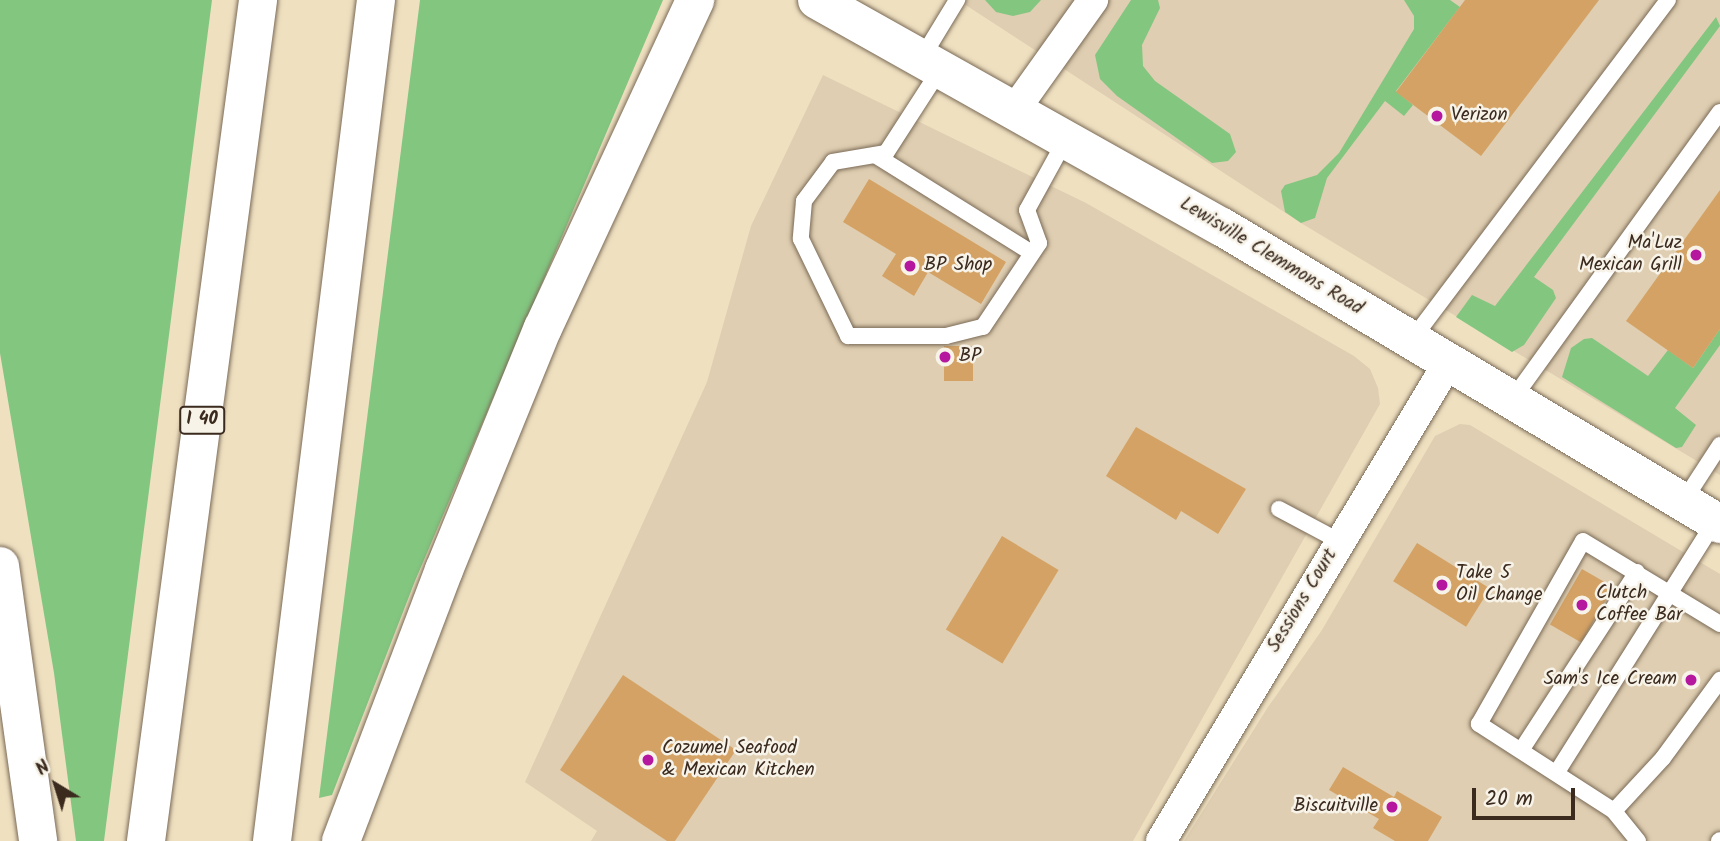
<!DOCTYPE html>
<style>
body{margin:0}
#map{position:relative;width:1720px;height:841px;overflow:hidden;background:#efe0c0;font-family:Kalam,sans-serif}
div>[style]{position:absolute}
.built>*{inset:0;background:#dfceb1}
.green>*{inset:0;background:#83c680}
.building>*{inset:0;background:#d4a264;transform-origin:0 0}
.roads{filter:drop-shadow(0 0 2px #7a6a57) drop-shadow(0 0 2px #7a6a57)}
.lane>*{height:16px;margin:-8px;padding:0 8px;transform-origin:8px;border-radius:8px;background:#fff}
.street>*{height:30px;margin:-15px;padding:0 15px;transform-origin:15px;border-radius:15px;background:#fff}
.primary>*{height:38px;margin:-19px;padding:0 19px;transform-origin:19px;border-radius:19px;background:#fff}
.highway>*{height:38px;margin:-19px;padding:0 19px;transform-origin:19px;border-radius:19px;background:#fff}
.dots>*{width:19px;height:19px;translate:-50% -50%;box-sizing:border-box;border:4px solid #f7f3e8;border-radius:50%}
span{translate:-50% -50%;white-space:nowrap;text-align:center;line-height:1.15;-webkit-text-stroke:5px #f7f3e8;paint-order:stroke}
.shield-label span{padding:2px 5px;background:#f7f3e8;border:2px solid;border-radius:5px;-webkit-text-stroke-width:0}
.shield-label{font-size:18px;color:#3b2a1e;font-weight:700}
.poi-label{font-size:19px;color:#3b2a1e}
.left{translate:0 -50%;text-align:left}
.right{translate:-100% -50%;text-align:right}
.street-label{font-size:19px;color:#3b2a1e}
.north{position:absolute;left:21px;top:750px;width:70px;height:70px;-webkit-text-stroke:5px #f7f3e8;paint-order:stroke;rotate:322deg;font-size:19px;font-weight:700;line-height:28px;text-align:center;color:#3b2a1e}
.north::after{content:'';display:block;margin:auto;width:24px;height:32px;background:#3b2a1e;clip-path:polygon(50% 0,100% 100%,50% 72%,0 100%)}
.scale{position:absolute;left:1472px;top:788px;width:103px;height:32px;box-sizing:border-box;border:4px solid #3b2a1e;border-top:0;padding-left:9px;font-size:21px;line-height:24px;white-space:nowrap;color:#3b2a1e;-webkit-text-stroke:5px #f7f3e8;paint-order:stroke}
</style>
<div id="map">
<div class="built">
<div style="clip-path:polygon(958px 0,1720px 0,1720px 475px,1301px 223px)"></div>
<div style="clip-path:polygon(823px 75px,1086px 203px,1354px 356px,1370px 369px,1378px 388px,1380px 404px,1133px 841px,591px 841px,597px 831px,525px 782px,707px 382px,751px 226px)"></div>
<div style="clip-path:polygon(1460px 424px,1470px 425px,1720px 574px,1720px 841px,1184px 841px,1268px 707px,1322px 630px,1435px 436px)"></div>
</div>
<div class="green">
<div style="clip-path:polygon(0 0,212px 0,104px 841px,76px 841px,54px 673px,0 353px)"></div>
<div style="clip-path:polygon(420px 0,663px 0,415px 581px,332px 795px,319px 798px)"></div>
<div style="clip-path:polygon(985px 0,1041px 0,1030px 12px,1013px 16px,996px 12px)"></div>
<div style="clip-path:polygon(1131px 0,1158px 0,1160px 8px,1142px 45px,1143px 66px,1155px 81px,1230px 134px,1236px 152px,1228px 161px,1212px 163px,1117px 96px,1100px 79px,1095px 55px)"></div>
<div style="clip-path:polygon(1404px 0,1450px 0,1460px 7px,1396px 91px,1413px 105px,1404px 116px,1385px 101px,1327px 178px,1315px 218px,1301px 223px,1285px 212px,1281px 191px,1285px 185px,1317px 175px,1339px 153px,1414px 29px,1414px 16px)"></div>
<div style="clip-path:polygon(1716px 17px,1720px 26px,1534px 277px,1553px 290px,1556px 298px,1524px 345px,1512px 352px,1456px 317px,1472px 295px,1495px 306px)"></div>
<div style="clip-path:polygon(1720px 329px,1720px 345px,1675px 408px,1696px 425px,1682px 447px,1676px 448px,1562px 377px,1571px 348px,1584px 339px,1592px 338px,1648px 376px,1668px 350px,1693px 368px)"></div>
</div>
<div class="building">
<div style="clip-path:polygon(1465px 0,1599px 0,1481px 156px,1396px 92px)"></div>
<div style="clip-path:polygon(869px 179px,1006px 262px,981px 304px,928px 272px,914px 296px,882px 276px,896px 254px,843px 222px)"></div>
<div style="clip-path:polygon(1720px 190px,1720px 329px,1693px 368px,1626px 321px)"></div>
<div style="left:944px;top:346px;width:29px;height:35px"></div>
<div style="clip-path:polygon(1136px 427px,1246px 489px,1218px 534px,1181px 511px,1176px 520px,1106px 476px)"></div>
<div style="left:1002px;top:536px;width:66px;height:109px;rotate:31deg"></div>
<div style="left:1417px;top:543px;width:86px;height:45px;rotate:32deg"></div>
<div style="left:1582px;top:569px;width:36px;height:64px;rotate:30deg"></div>
<div style="clip-path:polygon(623px 675px,736px 750px,675px 841px,667px 841px,560px 770px)"></div>
<div style="clip-path:polygon(1343px 767px,1394px 797px,1397px 791px,1442px 817px,1428px 841px,1395px 841px,1373px 828px,1379px 819px,1329px 790px)"></div>
</div>
<div class="roads">
<div class="lane">
<div style="left:923px;top:56px;width:66px;rotate:-58.7deg"></div>
<div style="left:941px;top:68px;width:101px;rotate:122.9deg"></div>
<div style="left:886px;top:153px;width:54px;rotate:170.4deg"></div>
<div style="left:833px;top:162px;width:49px;rotate:126.6deg"></div>
<div style="left:804px;top:201px;width:38px;rotate:95deg"></div>
<div style="left:801px;top:239px;width:108px;rotate:64.1deg"></div>
<div style="left:848px;top:336px;width:98px"></div>
<div style="left:946px;top:336px;width:38px;rotate:-14deg"></div>
<div style="left:983px;top:327px;width:101px;rotate:-56.3deg"></div>
<div style="left:1039px;top:243px;width:35px;rotate:-110deg"></div>
<div style="left:1027px;top:210px;width:81px;rotate:-61.2deg"></div>
<div style="left:875px;top:155px;width:185px;rotate:32deg"></div>
<div style="left:1411px;top:341px;width:427px;rotate:-53deg"></div>
<div style="left:1512px;top:400px;width:355px;rotate:-54.2deg"></div>
<div style="left:1683px;top:502px;width:68px;rotate:-57deg"></div>
<div style="left:1279px;top:509px;width:68px;rotate:28.1deg"></div>
<div style="left:1522px;top:749px;width:211px;rotate:-57deg"></div>
<div style="left:1557px;top:772px;width:297px;rotate:-57.8deg"></div>
<div style="left:1614px;top:811px;width:72px;rotate:-47.2deg"></div>
<div style="left:1663px;top:758px;width:97px;rotate:-53.8deg"></div>
<div style="left:1638px;top:841px;width:38px;rotate:-129deg"></div>
<div style="left:1614px;top:811px;width:161px;rotate:-147.2deg"></div>
<div style="left:1479px;top:724px;width:210px;rotate:-60.4deg"></div>
<div style="left:1583px;top:541px;width:160px;rotate:31.2deg"></div>
<div style="left:1719px;top:841px;width:1px;rotate:-45deg"></div>
</div>
<div class="street">
<div style="left:1016px;top:108px;width:133px;rotate:-54.5deg"></div>
<div style="left:1161px;top:841px;width:558px;rotate:-59.02deg"></div>
</div>
<div class="primary">
<div style="left:817px;top:0;width:464px;rotate:29.3deg"></div>
<div style="left:1222px;top:227px;width:580px;rotate:30.81deg"></div>
</div>
<div class="highway">
<div style="left:0;top:566px;width:278px;rotate:82.1deg"></div>
<div style="left:146px;top:841px;width:848px;rotate:-82.41deg"></div>
<div style="left:272px;top:841px;width:847px;rotate:-82.95deg"></div>
<div style="left:341px;top:841px;width:290px;rotate:-69.2deg"></div>
<div style="left:444px;top:570px;width:261px;rotate:-67.8deg"></div>
<div style="left:543px;top:328px;width:362px;rotate:-65.1deg"></div>
</div>
</div>
<div class="dots">
<div style="left:1437px;top:116px;background:#b5179e"></div>
<div style="left:1696px;top:255px;background:#b5179e"></div>
<div style="left:910px;top:266px;background:#b5179e"></div>
<div style="left:945px;top:357px;background:#b5179e"></div>
<div style="left:1442px;top:585px;background:#b5179e"></div>
<div style="left:1582px;top:605px;background:#b5179e"></div>
<div style="left:1691px;top:680px;background:#b5179e"></div>
<div style="left:648px;top:760px;background:#b5179e"></div>
<div style="left:1392px;top:807px;background:#b5179e"></div>
</div>
<div class="shield-label">
<span style="left:202px;top:420px">I 40</span>
</div>
<div class="poi-label">
<span class="left" style="left:1451px;top:116px">Verizon</span>
<span class="right" style="left:1682px;top:255px">Ma'Luz<br>Mexican Grill</span>
<span class="left" style="left:924px;top:266px">BP Shop</span>
<span class="left" style="left:959px;top:357px">BP</span>
<span class="left" style="left:1456px;top:585px">Take 5<br>Oil Change</span>
<span class="left" style="left:1596px;top:605px">Clutch<br>Coffee Bar</span>
<span class="right" style="left:1677px;top:680px">Sam's Ice Cream</span>
<span class="left" style="left:662px;top:760px">Cozumel Seafood<br>&amp; Mexican Kitchen</span>
<span class="right" style="left:1378px;top:807px">Biscuitville</span>
</div>
<div class="street-label">
<span style="left:1271px;top:257px;rotate:31deg">Lewisville Clemmons Road</span>
<span style="left:1303px;top:601px;rotate:-59deg">Sessions Court</span>
</div>
<div class="north">N</div>
<div class="scale">20 m</div>
</div>
